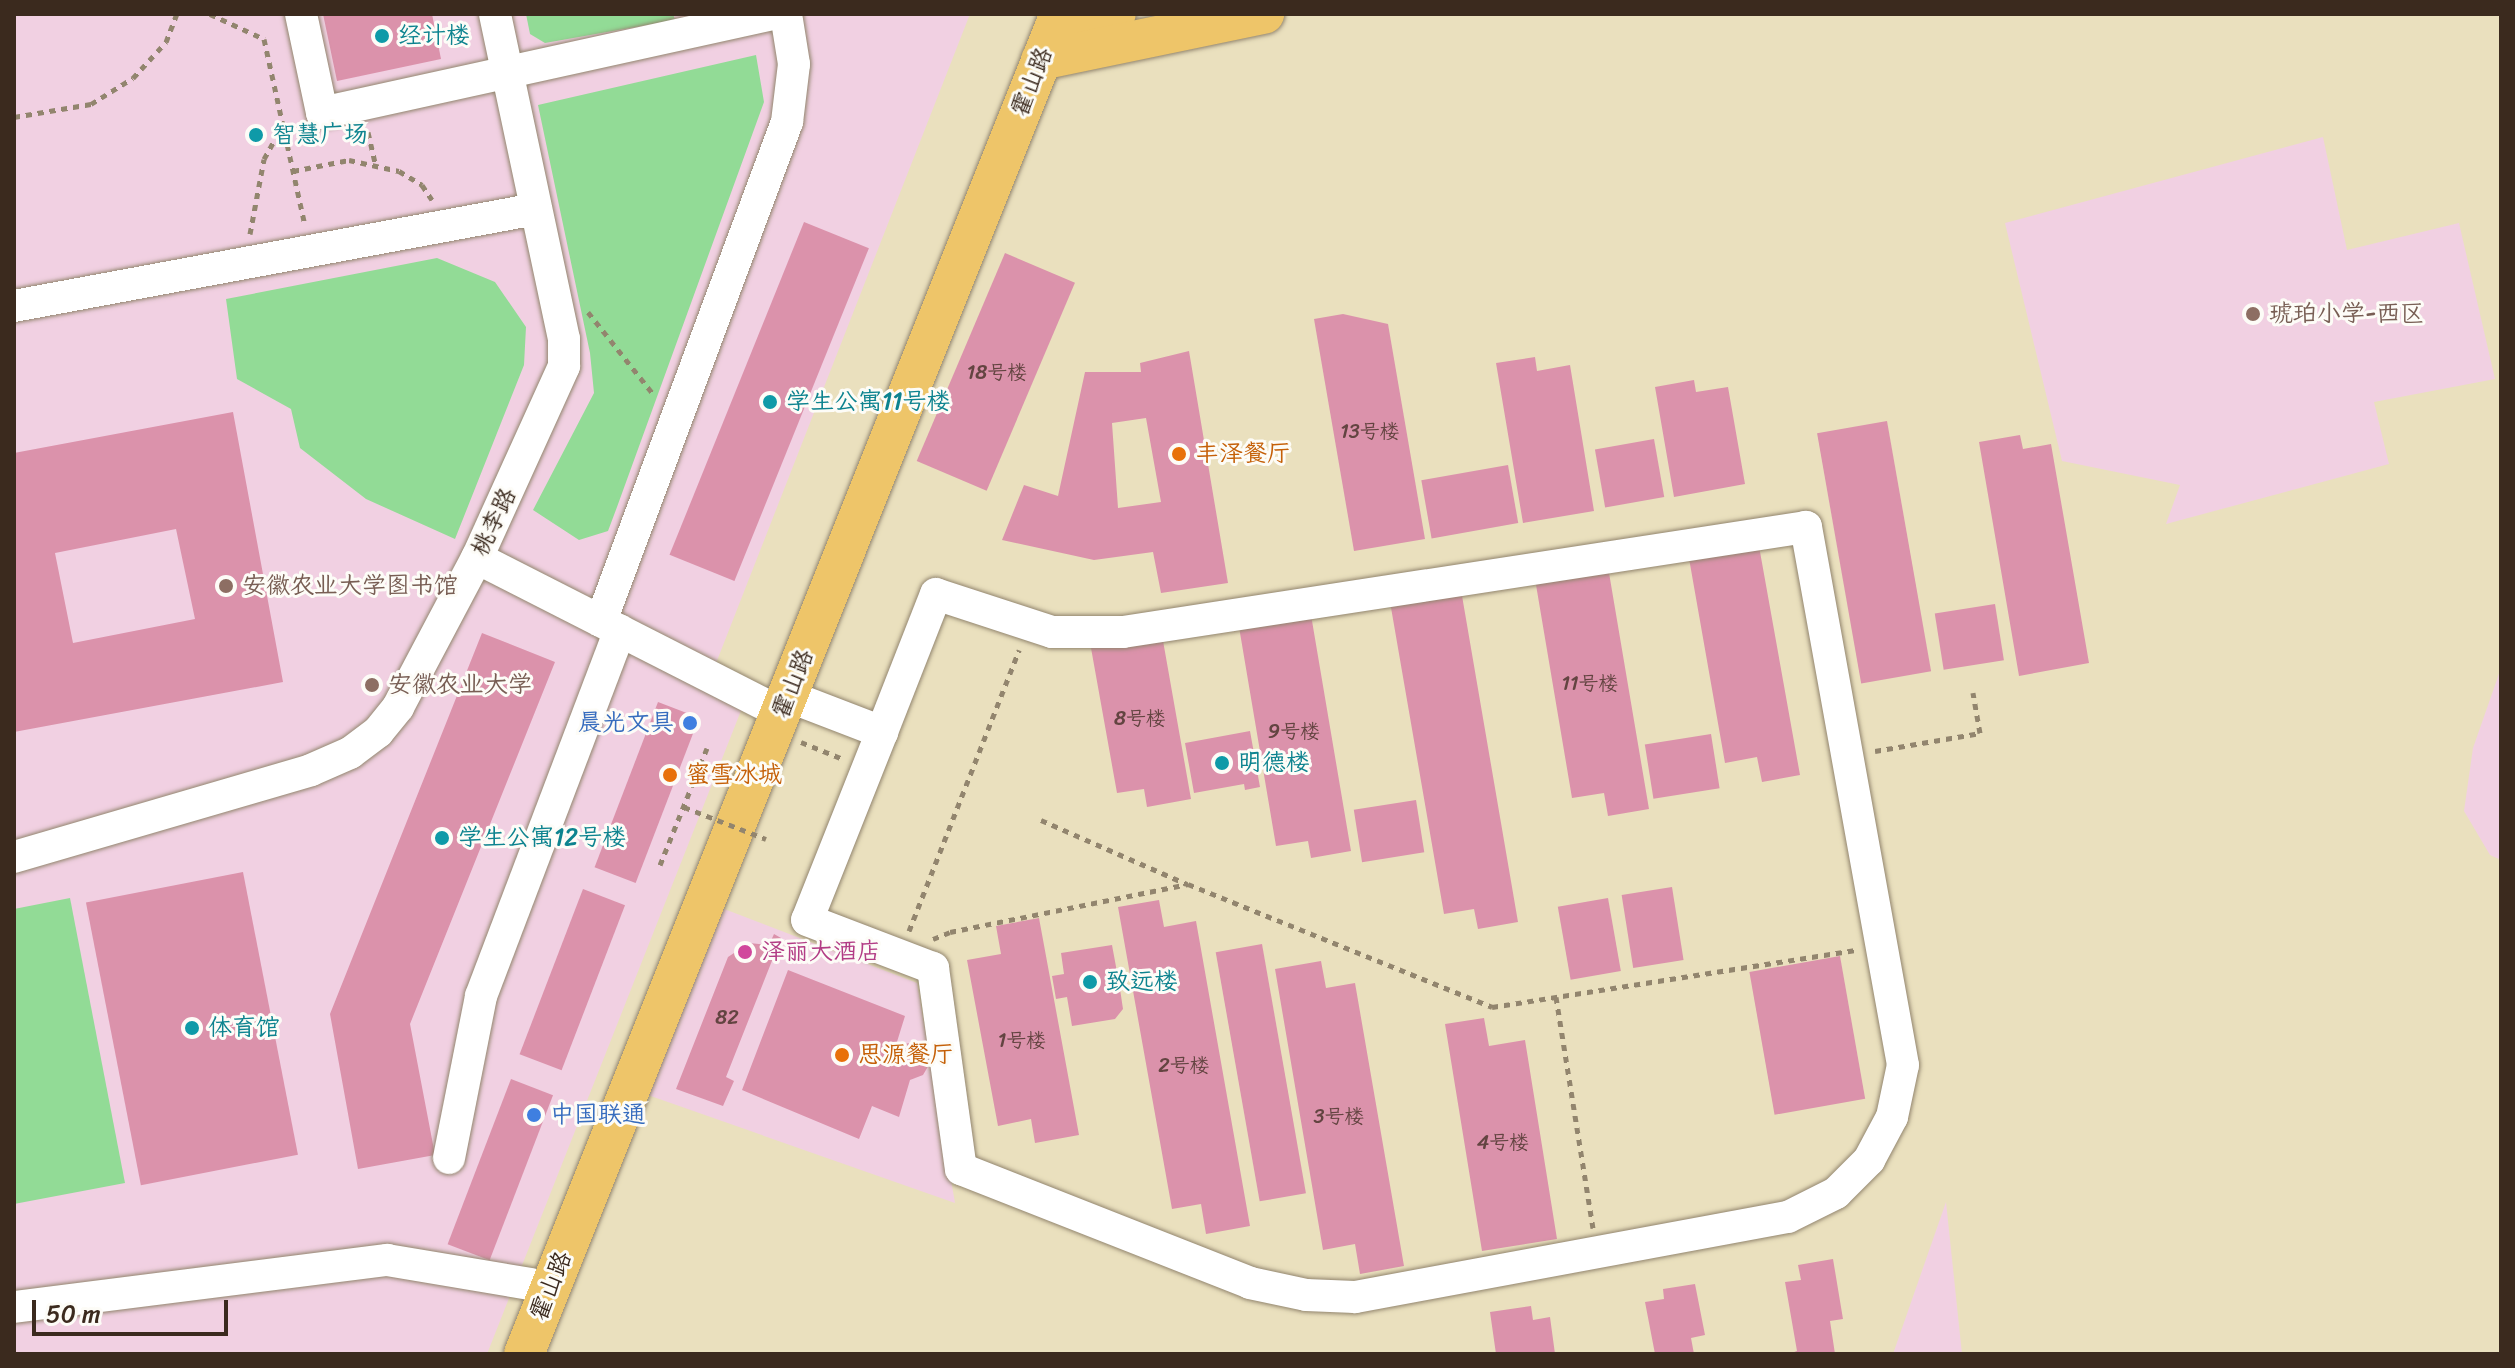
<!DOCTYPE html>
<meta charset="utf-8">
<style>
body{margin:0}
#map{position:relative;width:2515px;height:1368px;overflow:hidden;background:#eae0be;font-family:Sriracha,"LXGW WenKai TC",sans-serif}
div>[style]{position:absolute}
.built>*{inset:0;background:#f1d0e2}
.green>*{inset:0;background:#92db96}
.building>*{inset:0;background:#db92ab;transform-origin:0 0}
.path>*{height:5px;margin-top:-2.5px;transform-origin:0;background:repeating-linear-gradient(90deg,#92856e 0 6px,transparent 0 12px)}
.roads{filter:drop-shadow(0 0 2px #92856e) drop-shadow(0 0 2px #92856e)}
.minor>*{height:32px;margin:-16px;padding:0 16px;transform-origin:16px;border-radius:16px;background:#fff}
.major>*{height:40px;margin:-20px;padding:0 20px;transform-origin:20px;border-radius:20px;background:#eec569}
.path-bridge>*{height:5px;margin-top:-2.5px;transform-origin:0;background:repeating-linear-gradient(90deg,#92856e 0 6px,transparent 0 12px)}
.dots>*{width:22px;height:22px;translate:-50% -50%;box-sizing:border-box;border:4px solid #fdfcf7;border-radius:50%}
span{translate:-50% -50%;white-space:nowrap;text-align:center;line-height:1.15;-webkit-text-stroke:6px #fdfcf7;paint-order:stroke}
.number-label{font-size:20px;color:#634441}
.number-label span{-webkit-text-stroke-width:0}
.culture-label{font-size:24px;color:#0d838f}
.left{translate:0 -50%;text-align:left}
.street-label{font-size:24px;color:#3b2a1e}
.education-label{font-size:24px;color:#785e54}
.food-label{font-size:24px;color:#c56008}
.shop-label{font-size:24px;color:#366cbe}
.right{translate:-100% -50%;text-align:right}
.hotel-label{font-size:24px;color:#b23c85}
.frame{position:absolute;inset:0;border:16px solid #3b2a1e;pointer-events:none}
.scale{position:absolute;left:32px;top:1300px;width:196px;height:36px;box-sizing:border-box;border:4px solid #3b2a1e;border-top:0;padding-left:10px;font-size:24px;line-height:28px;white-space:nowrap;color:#3b2a1e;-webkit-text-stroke:6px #fdfcf7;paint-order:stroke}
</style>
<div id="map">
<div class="built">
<div style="clip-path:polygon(14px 14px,970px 14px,711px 676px,748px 693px,487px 1354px,14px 1354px)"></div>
<div style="clip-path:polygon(2323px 137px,2347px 250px,2459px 223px,2495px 379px,2374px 402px,2389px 464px,2166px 524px,2180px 485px,2062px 461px,2005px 223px)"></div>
<div style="clip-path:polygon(2501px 668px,2501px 860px,2490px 855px,2464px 811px,2473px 748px)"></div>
<div style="clip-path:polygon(719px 907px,917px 983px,955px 1203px,645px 1094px)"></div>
<div style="clip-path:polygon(1946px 1202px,1962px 1354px,1893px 1354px)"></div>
</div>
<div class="green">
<div style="clip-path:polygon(526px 14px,673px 14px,675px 20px,545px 43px,530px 34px)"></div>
<div style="clip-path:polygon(756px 55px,764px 102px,617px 507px,608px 531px,579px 540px,533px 510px,594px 393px,590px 353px,538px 105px)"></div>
<div style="clip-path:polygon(437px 258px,495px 282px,526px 327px,524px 365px,455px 539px,366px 499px,300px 448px,291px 409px,237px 379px,226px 299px)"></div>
<div style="clip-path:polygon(70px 898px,125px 1183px,14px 1204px,14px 909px)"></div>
</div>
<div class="building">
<div style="clip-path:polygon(323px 14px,432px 14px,441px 59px,337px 81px)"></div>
<div style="left:804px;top:222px;width:70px;height:359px;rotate:22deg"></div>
<div style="left:1005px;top:253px;width:76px;height:226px;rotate:23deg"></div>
<div style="clip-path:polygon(1343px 314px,1388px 324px,1425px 539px,1354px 551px,1314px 319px)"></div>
<div style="clip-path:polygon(evenodd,1189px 351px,1228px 583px,1161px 593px,1153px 552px,1094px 560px,1002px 540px,1024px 485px,1058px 496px,1085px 372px,1141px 372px,1140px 363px,1189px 351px,1146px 418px,1161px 502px,1118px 508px,1112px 423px,1146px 418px)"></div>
<div style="clip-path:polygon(1535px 357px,1537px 371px,1570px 365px,1594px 511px,1523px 523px,1496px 363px)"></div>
<div style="clip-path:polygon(1694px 380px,1696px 392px,1728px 387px,1745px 484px,1674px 497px,1655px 387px)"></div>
<div style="clip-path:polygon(evenodd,233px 412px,283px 682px,14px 732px,14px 453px,233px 412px,176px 529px,195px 619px,73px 643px,55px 553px,176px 529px)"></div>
<div style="left:1887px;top:421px;width:254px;height:71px;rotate:80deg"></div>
<div style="clip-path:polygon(2020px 435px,2023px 449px,2051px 444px,2089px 663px,2019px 676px,1979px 442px)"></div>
<div style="left:1654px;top:439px;width:59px;height:60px;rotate:80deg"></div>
<div style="left:1508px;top:465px;width:59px;height:88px;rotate:80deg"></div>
<div style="clip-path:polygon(1757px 535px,1800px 775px,1762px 782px,1757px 757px,1725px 763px,1687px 547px)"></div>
<div style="clip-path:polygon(1607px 561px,1649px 809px,1608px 816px,1604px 793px,1572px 798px,1534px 573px)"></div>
<div style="clip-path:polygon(1460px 584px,1518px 922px,1478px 929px,1474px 909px,1444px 914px,1389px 596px)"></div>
<div style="left:1995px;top:604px;width:57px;height:61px;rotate:81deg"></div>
<div style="clip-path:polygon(1310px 609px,1351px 851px,1311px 858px,1308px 841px,1276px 846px,1238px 621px)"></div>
<div style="clip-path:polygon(482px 633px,555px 662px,410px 1024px,435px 1155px,358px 1169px,330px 1014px)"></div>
<div style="clip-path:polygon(1162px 635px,1191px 799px,1147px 807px,1144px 789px,1117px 793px,1091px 648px)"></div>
<div style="left:658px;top:702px;width:44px;height:177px;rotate:21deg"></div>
<div style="clip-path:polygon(1250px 731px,1260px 787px,1245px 790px,1244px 784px,1194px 793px,1185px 743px)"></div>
<div style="left:1711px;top:734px;width:55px;height:67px;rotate:81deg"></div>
<div style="left:1416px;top:800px;width:53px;height:63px;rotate:81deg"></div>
<div style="left:243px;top:872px;width:288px;height:160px;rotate:79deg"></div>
<div style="left:1672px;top:887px;width:74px;height:51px;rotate:81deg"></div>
<div style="left:583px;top:889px;width:45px;height:177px;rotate:21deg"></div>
<div style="left:1608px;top:898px;width:74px;height:51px;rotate:80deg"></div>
<div style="clip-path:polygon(1159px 900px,1164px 927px,1196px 921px,1250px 1226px,1206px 1234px,1201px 1204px,1172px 1209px,1118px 907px)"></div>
<div style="clip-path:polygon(1039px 918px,1079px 1135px,1035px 1143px,1031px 1119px,998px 1126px,967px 960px,1001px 954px,996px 926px)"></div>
<div style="clip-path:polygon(774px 934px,781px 938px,726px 1077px,734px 1081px,723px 1106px,676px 1089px,728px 957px,749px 943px,769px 945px)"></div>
<div style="left:1262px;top:944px;width:253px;height:47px;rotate:80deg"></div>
<div style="clip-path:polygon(1112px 945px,1117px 972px,1125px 971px,1128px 988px,1120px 989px,1123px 1009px,1115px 1019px,1072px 1026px,1067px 997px,1056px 999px,1052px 976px,1064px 974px,1061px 953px)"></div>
<div style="left:1840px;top:956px;width:145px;height:92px;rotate:80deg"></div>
<div style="clip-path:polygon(1321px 961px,1326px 988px,1355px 983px,1404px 1266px,1360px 1274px,1355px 1244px,1323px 1250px,1275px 969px)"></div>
<div style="clip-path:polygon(788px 970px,905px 1016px,896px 1045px,918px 1042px,927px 1047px,930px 1063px,923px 1075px,910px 1080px,899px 1117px,872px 1106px,859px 1139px,742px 1090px)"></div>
<div style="clip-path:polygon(1484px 1018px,1489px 1046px,1525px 1040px,1557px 1239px,1482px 1251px,1445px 1024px)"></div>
<div style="left:511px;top:1079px;width:45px;height:177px;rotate:21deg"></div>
<div style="clip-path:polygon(1833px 1259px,1843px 1319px,1830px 1321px,1835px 1354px,1789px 1354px,1797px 1351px,1785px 1282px,1801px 1280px,1798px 1265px)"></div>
<div style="clip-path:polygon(1695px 1284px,1705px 1335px,1691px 1338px,1694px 1354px,1655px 1354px,1645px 1302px,1664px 1299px,1663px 1289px)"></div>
<div style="clip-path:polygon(1531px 1306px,1533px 1320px,1550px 1317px,1555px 1354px,1496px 1354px,1490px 1312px)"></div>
</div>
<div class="path">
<div style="left:210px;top:14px;width:60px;rotate:24.8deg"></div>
<div style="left:264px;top:39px;width:191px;rotate:77.6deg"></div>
<div style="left:14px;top:117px;width:78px;rotate:-9.6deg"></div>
<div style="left:91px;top:104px;width:49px;rotate:-31.8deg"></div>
<div style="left:133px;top:78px;width:49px;rotate:-47.5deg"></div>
<div style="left:166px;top:42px;width:30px;rotate:-69deg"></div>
<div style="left:368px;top:132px;width:35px;rotate:77deg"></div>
<div style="left:293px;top:171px;width:57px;rotate:-11.1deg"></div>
<div style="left:349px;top:160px;width:51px;rotate:12.4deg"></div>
<div style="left:399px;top:171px;width:27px;rotate:31deg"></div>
<div style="left:422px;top:185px;width:18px;rotate:56deg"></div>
<div style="left:250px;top:234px;width:76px;rotate:-79.4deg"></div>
<div style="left:264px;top:159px;width:38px;rotate:-61deg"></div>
<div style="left:588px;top:312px;width:106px;rotate:51.5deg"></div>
<div style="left:801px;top:742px;width:45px;rotate:22deg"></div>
<div style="left:1875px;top:751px;width:107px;rotate:-9.7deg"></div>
<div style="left:1980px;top:733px;width:41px;rotate:-99.9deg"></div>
<div style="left:1041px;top:820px;width:159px;rotate:23.7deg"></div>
<div style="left:660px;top:865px;width:126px;rotate:-68.1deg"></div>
<div style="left:909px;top:931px;width:302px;rotate:-68.6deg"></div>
<div style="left:933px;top:939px;width:18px;rotate:-22deg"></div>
<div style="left:950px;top:932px;width:243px;rotate:-11.4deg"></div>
<div style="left:1188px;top:884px;width:328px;rotate:22deg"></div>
<div style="left:1492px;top:1007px;width:368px;rotate:-8.9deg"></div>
<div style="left:1556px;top:997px;width:234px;rotate:80.9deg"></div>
</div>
<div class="roads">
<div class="minor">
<div style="left:301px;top:14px;width:101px;rotate:78deg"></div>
<div style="left:322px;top:113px;width:461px;rotate:-12.4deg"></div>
<div style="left:14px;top:306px;width:531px;rotate:-10.53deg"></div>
<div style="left:477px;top:558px;width:319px;rotate:27deg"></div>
<div style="left:601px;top:621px;width:533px;rotate:-69.56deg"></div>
<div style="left:787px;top:122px;width:58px;rotate:-83.1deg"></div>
<div style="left:794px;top:64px;width:51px;rotate:-99.1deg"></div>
<div style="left:788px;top:696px;width:101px;rotate:21deg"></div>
<div style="left:882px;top:732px;width:202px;rotate:111.7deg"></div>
<div style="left:807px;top:920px;width:135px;rotate:20.9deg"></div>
<div style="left:933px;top:968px;width:203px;rotate:82.1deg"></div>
<div style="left:961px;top:1169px;width:311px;rotate:21.5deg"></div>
<div style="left:1250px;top:1283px;width:57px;rotate:12.1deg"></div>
<div style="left:1306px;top:1295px;width:49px;rotate:2.3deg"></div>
<div style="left:1355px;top:1297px;width:440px;rotate:-10.5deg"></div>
<div style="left:1788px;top:1217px;width:54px;rotate:-26.6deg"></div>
<div style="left:1836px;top:1193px;width:47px;rotate:-45deg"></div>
<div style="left:1869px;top:1160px;width:49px;rotate:-61.9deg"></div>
<div style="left:1892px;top:1117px;width:53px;rotate:-78.1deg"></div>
<div style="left:1903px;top:1065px;width:547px;rotate:-100.22deg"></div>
<div style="left:1806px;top:527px;width:691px;rotate:171.26deg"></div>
<div style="left:1123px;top:632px;width:71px;rotate:180deg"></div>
<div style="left:1052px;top:632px;width:122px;rotate:-161.9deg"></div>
<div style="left:936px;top:594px;width:148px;rotate:111.4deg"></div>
<div style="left:14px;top:857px;width:309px;rotate:-16.3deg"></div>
<div style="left:311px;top:770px;width:43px;rotate:-23.6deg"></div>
<div style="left:350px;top:753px;width:35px;rotate:-37deg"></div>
<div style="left:378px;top:732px;width:32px;rotate:-51deg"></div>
<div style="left:398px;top:707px;width:169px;rotate:-62.1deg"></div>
<div style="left:477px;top:558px;width:211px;rotate:-65.6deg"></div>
<div style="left:564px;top:366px;width:27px;rotate:-90deg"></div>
<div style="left:564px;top:339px;width:332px;rotate:-102deg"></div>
<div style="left:449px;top:1158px;width:165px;rotate:-78.8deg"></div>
<div style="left:481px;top:996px;width:391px;rotate:-69.2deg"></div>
<div style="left:14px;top:1307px;width:376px;rotate:-7.2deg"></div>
<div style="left:387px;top:1260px;width:146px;rotate:9.5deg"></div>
</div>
<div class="major">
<div style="left:1055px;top:27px;width:62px;rotate:-12deg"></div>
<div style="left:1041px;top:60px;width:228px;rotate:-11.7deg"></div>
<div style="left:524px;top:1354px;width:1443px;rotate:-68.2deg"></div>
</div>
</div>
<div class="path-bridge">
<div style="left:684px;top:807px;width:88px;rotate:21.3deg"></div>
</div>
<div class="dots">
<div style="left:382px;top:36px;background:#0f9aa8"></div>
<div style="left:256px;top:135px;background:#0f9aa8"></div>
<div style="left:2253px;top:314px;background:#8d6e63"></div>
<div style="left:770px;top:402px;background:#0f9aa8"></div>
<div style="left:1179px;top:454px;background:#e8710a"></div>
<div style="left:226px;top:586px;background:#8d6e63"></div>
<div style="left:372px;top:685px;background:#8d6e63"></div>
<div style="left:690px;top:723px;background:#3f7fe0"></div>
<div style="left:1222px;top:763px;background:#0f9aa8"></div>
<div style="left:670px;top:775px;background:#e8710a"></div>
<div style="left:442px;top:838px;background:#0f9aa8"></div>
<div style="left:745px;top:952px;background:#d1479c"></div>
<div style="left:1090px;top:982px;background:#0f9aa8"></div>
<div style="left:192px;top:1028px;background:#0f9aa8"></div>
<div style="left:842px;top:1055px;background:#e8710a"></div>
<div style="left:534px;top:1115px;background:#3f7fe0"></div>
</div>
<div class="number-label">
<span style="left:997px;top:372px">18号楼</span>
<span style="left:1370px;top:431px">13号楼</span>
<span style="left:1590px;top:683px">11号楼</span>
<span style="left:1140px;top:718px">8号楼</span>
<span style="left:1294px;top:731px">9号楼</span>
<span style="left:727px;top:1017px">82</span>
<span style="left:1022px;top:1040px">1号楼</span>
<span style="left:1184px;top:1065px">2号楼</span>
<span style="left:1339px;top:1116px">3号楼</span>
<span style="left:1503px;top:1142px">4号楼</span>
</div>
<div class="culture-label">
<span class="left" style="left:398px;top:36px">经计楼</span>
<span class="left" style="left:272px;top:135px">智慧广场</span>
<span class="left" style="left:786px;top:402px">学生公寓11号楼</span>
<span class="left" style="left:1238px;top:763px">明德楼</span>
<span class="left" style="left:458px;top:838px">学生公寓12号楼</span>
<span class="left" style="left:1106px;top:982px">致远楼</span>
<span class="left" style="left:208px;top:1028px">体育馆</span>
</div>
<div class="street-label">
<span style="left:1032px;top:82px;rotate:-68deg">霍山路</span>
<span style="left:494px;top:522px;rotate:-64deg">桃李路</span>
<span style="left:793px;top:684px;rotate:-68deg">霍山路</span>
<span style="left:551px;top:1286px;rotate:-68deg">霍山路</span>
</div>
<div class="education-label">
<span class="left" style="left:2269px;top:314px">琥珀小学-西区</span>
<span class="left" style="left:242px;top:586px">安徽农业大学图书馆</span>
<span class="left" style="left:388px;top:685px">安徽农业大学</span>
</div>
<div class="food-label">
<span class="left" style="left:1195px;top:454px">丰泽餐厅</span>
<span class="left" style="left:686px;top:775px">蜜雪冰城</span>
<span class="left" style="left:858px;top:1055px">思源餐厅</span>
</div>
<div class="shop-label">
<span class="right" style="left:674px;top:723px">晨光文具</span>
<span class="left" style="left:550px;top:1115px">中国联通</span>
</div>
<div class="hotel-label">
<span class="left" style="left:761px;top:952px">泽丽大酒店</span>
</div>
<div class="frame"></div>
<div class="scale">50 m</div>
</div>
